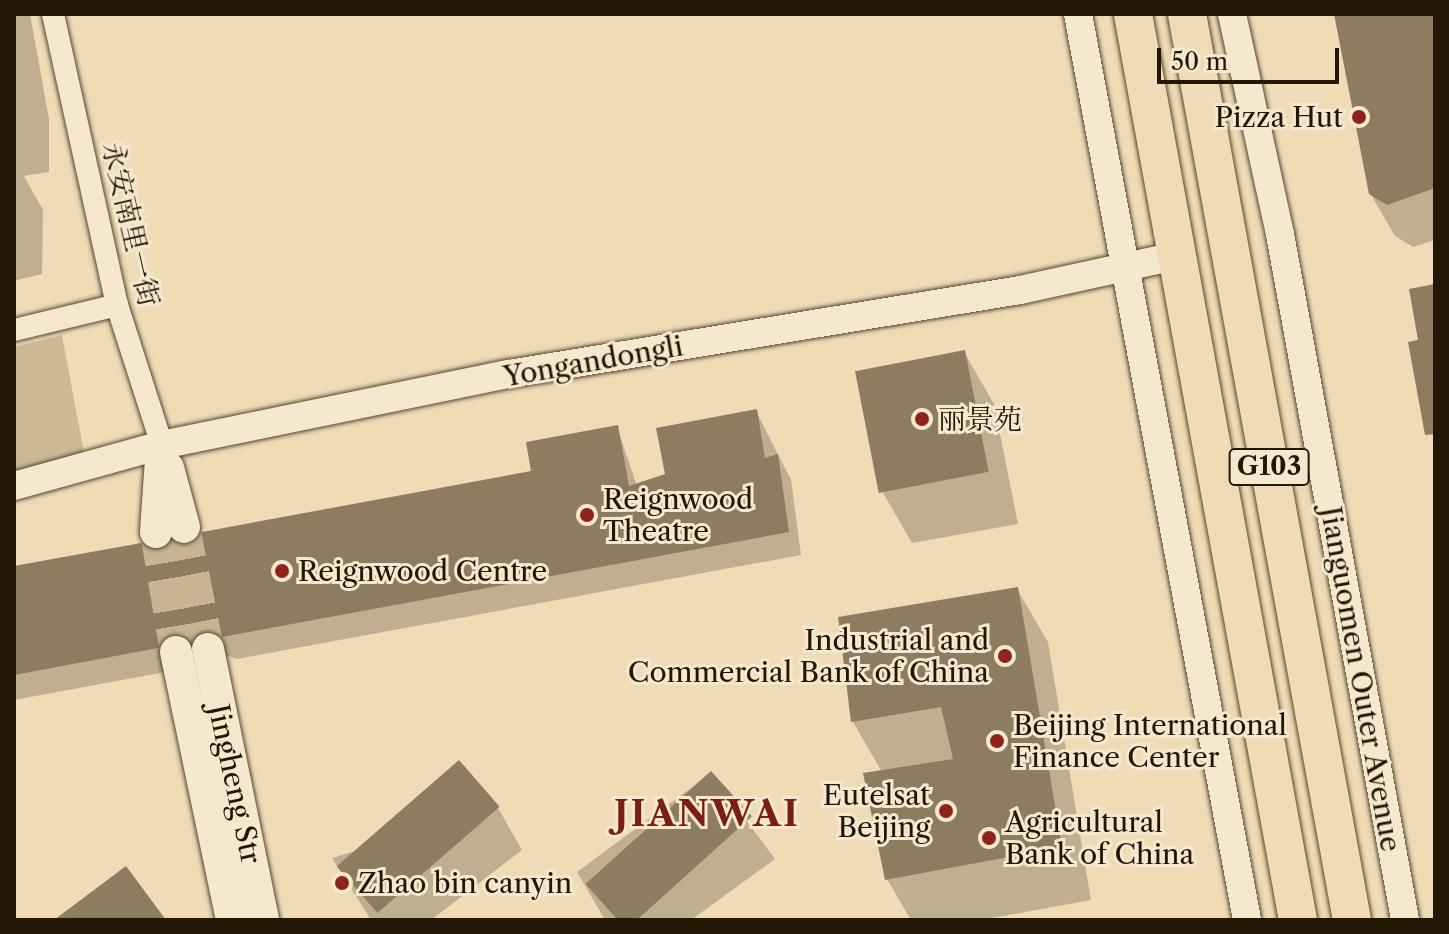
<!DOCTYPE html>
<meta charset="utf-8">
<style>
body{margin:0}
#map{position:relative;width:1449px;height:934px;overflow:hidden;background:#efdbb5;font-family:"Libre Caslon Text","Noto Serif SC",serif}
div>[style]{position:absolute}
.green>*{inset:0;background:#ccba97}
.shadow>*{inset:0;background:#0003}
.building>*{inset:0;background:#8e7c61;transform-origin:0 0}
.secondary-tunnel>*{height:32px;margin-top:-16px;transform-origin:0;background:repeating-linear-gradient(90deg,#c6b492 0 32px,transparent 0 48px)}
.roads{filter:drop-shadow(0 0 2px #574731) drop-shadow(0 0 2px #574731)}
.minor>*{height:22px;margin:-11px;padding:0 11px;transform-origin:11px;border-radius:11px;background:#f5e8cf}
.tertiary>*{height:28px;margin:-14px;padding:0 14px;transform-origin:14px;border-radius:14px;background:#f5e8cf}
.secondary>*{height:32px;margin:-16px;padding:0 16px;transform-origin:16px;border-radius:16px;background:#f5e8cf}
.trunk>*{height:38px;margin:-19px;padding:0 19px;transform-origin:19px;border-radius:19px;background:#efdbb5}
.dots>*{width:22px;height:22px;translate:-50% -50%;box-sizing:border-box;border:4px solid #f5e8cf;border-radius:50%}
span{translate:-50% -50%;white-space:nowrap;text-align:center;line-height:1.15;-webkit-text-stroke:6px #f5e8cf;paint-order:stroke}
.shield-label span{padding:2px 6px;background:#f5e8cf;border:2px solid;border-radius:6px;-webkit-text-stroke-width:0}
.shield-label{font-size:26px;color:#241605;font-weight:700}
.poi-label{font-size:28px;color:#241605}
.right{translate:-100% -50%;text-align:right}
.left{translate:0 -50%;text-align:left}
.street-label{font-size:28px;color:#241605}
.district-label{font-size:36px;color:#7a1f14;font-weight:700;letter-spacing:2px}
.frame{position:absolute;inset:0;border:16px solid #241605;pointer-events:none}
.scale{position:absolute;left:1157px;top:48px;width:182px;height:36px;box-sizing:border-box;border:4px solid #241605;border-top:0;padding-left:10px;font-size:24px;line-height:28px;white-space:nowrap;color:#241605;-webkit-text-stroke:6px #f5e8cf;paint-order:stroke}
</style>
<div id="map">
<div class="green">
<div style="clip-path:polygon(62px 335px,85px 458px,14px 474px,14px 347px)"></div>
</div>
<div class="shadow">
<div style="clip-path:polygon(14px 14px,30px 14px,49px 119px,49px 172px,24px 176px,43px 210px,42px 274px,14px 281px)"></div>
<div style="clip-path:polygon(1336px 14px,1435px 14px,1435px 240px,1413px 247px,1395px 236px,1370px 193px)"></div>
<div style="clip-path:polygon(964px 352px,994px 404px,1018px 524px,912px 543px,882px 491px)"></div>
<div style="clip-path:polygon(756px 411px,791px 480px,801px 555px,237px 659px,219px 653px,171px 671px,14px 700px,14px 569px,189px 548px,534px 473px,617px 427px,637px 486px,668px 476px)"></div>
<div style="clip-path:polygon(1017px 589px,1048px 642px,1091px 900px,981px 920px,911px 920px,887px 879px,882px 772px,853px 722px)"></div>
<div style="clip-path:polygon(711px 773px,775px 859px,691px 920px,605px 920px,577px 872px)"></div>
<div style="clip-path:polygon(498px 808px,522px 850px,431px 920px,371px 920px,332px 858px)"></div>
</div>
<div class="building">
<div style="clip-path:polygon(1334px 14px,1435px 14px,1435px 188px,1387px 205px,1369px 194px)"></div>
<div style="clip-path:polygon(1435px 284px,1435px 434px,1425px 435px,1408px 342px,1418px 340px,1409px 289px)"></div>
<div style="left:965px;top:350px;width:124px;height:112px;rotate:79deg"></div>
<div style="clip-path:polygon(757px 409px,765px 458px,778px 454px,789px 532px,222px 637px,205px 630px,191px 641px,173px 633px,158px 648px,14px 675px,14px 566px,141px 543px,155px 551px,172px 542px,188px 545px,202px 532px,531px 471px,526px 442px,618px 425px,629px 486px,665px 474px,656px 428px)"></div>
<div style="clip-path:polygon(1018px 587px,1062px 847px,885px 880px,863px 773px,953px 759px,941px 707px,851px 722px,838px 617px)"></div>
<div style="left:459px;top:760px;width:62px;height:162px;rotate:49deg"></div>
<div style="left:711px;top:771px;width:61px;height:169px;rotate:48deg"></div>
<div style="clip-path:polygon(126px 866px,166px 920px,54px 920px)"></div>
</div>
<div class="secondary-tunnel">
<div style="left:184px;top:527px;width:124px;rotate:78.9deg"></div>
<div style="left:156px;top:532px;width:122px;rotate:80.5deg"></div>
</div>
<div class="roads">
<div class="minor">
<div style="left:53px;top:14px;width:298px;rotate:77.6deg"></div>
<div style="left:117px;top:305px;width:147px;rotate:72.2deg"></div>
<div style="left:14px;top:330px;width:106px;rotate:-13.6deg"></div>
</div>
<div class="tertiary">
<div style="left:1078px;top:14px;width:922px;rotate:79.43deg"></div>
<div style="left:1232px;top:14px;width:225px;rotate:77.7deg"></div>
<div style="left:1280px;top:234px;width:697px;rotate:79.67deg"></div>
<div style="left:14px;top:486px;width:154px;rotate:-15.5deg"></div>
<div style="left:162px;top:445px;width:354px;rotate:-11.6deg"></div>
<div style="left:509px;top:374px;width:518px;rotate:-9.33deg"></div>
<div style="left:1020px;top:290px;width:160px;rotate:-12.3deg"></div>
</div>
<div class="secondary">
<div style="left:168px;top:468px;width:61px;rotate:74.8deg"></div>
<div style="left:156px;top:532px;width:87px;rotate:-86.1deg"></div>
<div style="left:208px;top:649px;width:277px;rotate:78.5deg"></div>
<div style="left:176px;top:652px;width:274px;rotate:78.2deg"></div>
</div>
<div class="trunk">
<div style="left:1133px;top:14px;width:921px;rotate:79.68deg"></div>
<div style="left:1187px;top:14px;width:921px;rotate:79.68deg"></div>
</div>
</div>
<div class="dots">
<div style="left:1359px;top:117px;background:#8f2418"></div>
<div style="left:922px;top:419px;background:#8f2418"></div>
<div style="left:587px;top:515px;background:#8f2418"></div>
<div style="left:282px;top:571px;background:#8f2418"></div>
<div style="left:1005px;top:656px;background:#8f2418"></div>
<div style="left:997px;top:741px;background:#8f2418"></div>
<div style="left:946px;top:811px;background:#8f2418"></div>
<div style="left:989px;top:838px;background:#8f2418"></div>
<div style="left:342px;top:883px;background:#8f2418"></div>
</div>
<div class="shield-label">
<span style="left:1269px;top:467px">G103</span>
</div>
<div class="poi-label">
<span class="right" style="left:1343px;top:117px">Pizza Hut</span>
<span class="left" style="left:938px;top:419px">丽景苑</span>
<span class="left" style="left:603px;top:515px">Reignwood<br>Theatre</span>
<span class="left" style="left:298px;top:571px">Reignwood Centre</span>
<span class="right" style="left:989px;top:656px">Industrial and<br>Commercial Bank of China</span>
<span class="left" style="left:1013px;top:741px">Beijing International<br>Finance Center</span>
<span class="right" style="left:930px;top:811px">Eutelsat<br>Beijing</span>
<span class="left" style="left:1005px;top:838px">Agricultural<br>Bank of China</span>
<span class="left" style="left:358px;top:883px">Zhao bin canyin</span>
</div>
<div class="street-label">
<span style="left:131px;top:224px;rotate:77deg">永安南里一街</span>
<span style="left:593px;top:361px;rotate:-10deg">Yongandongli</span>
<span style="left:1361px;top:679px;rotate:80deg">Jianguomen Outer Avenue</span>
<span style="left:235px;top:784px;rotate:78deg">Jingheng Str</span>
</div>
<div class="district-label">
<span style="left:707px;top:814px">JIANWAI</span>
</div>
<div class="frame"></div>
<div class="scale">50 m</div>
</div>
